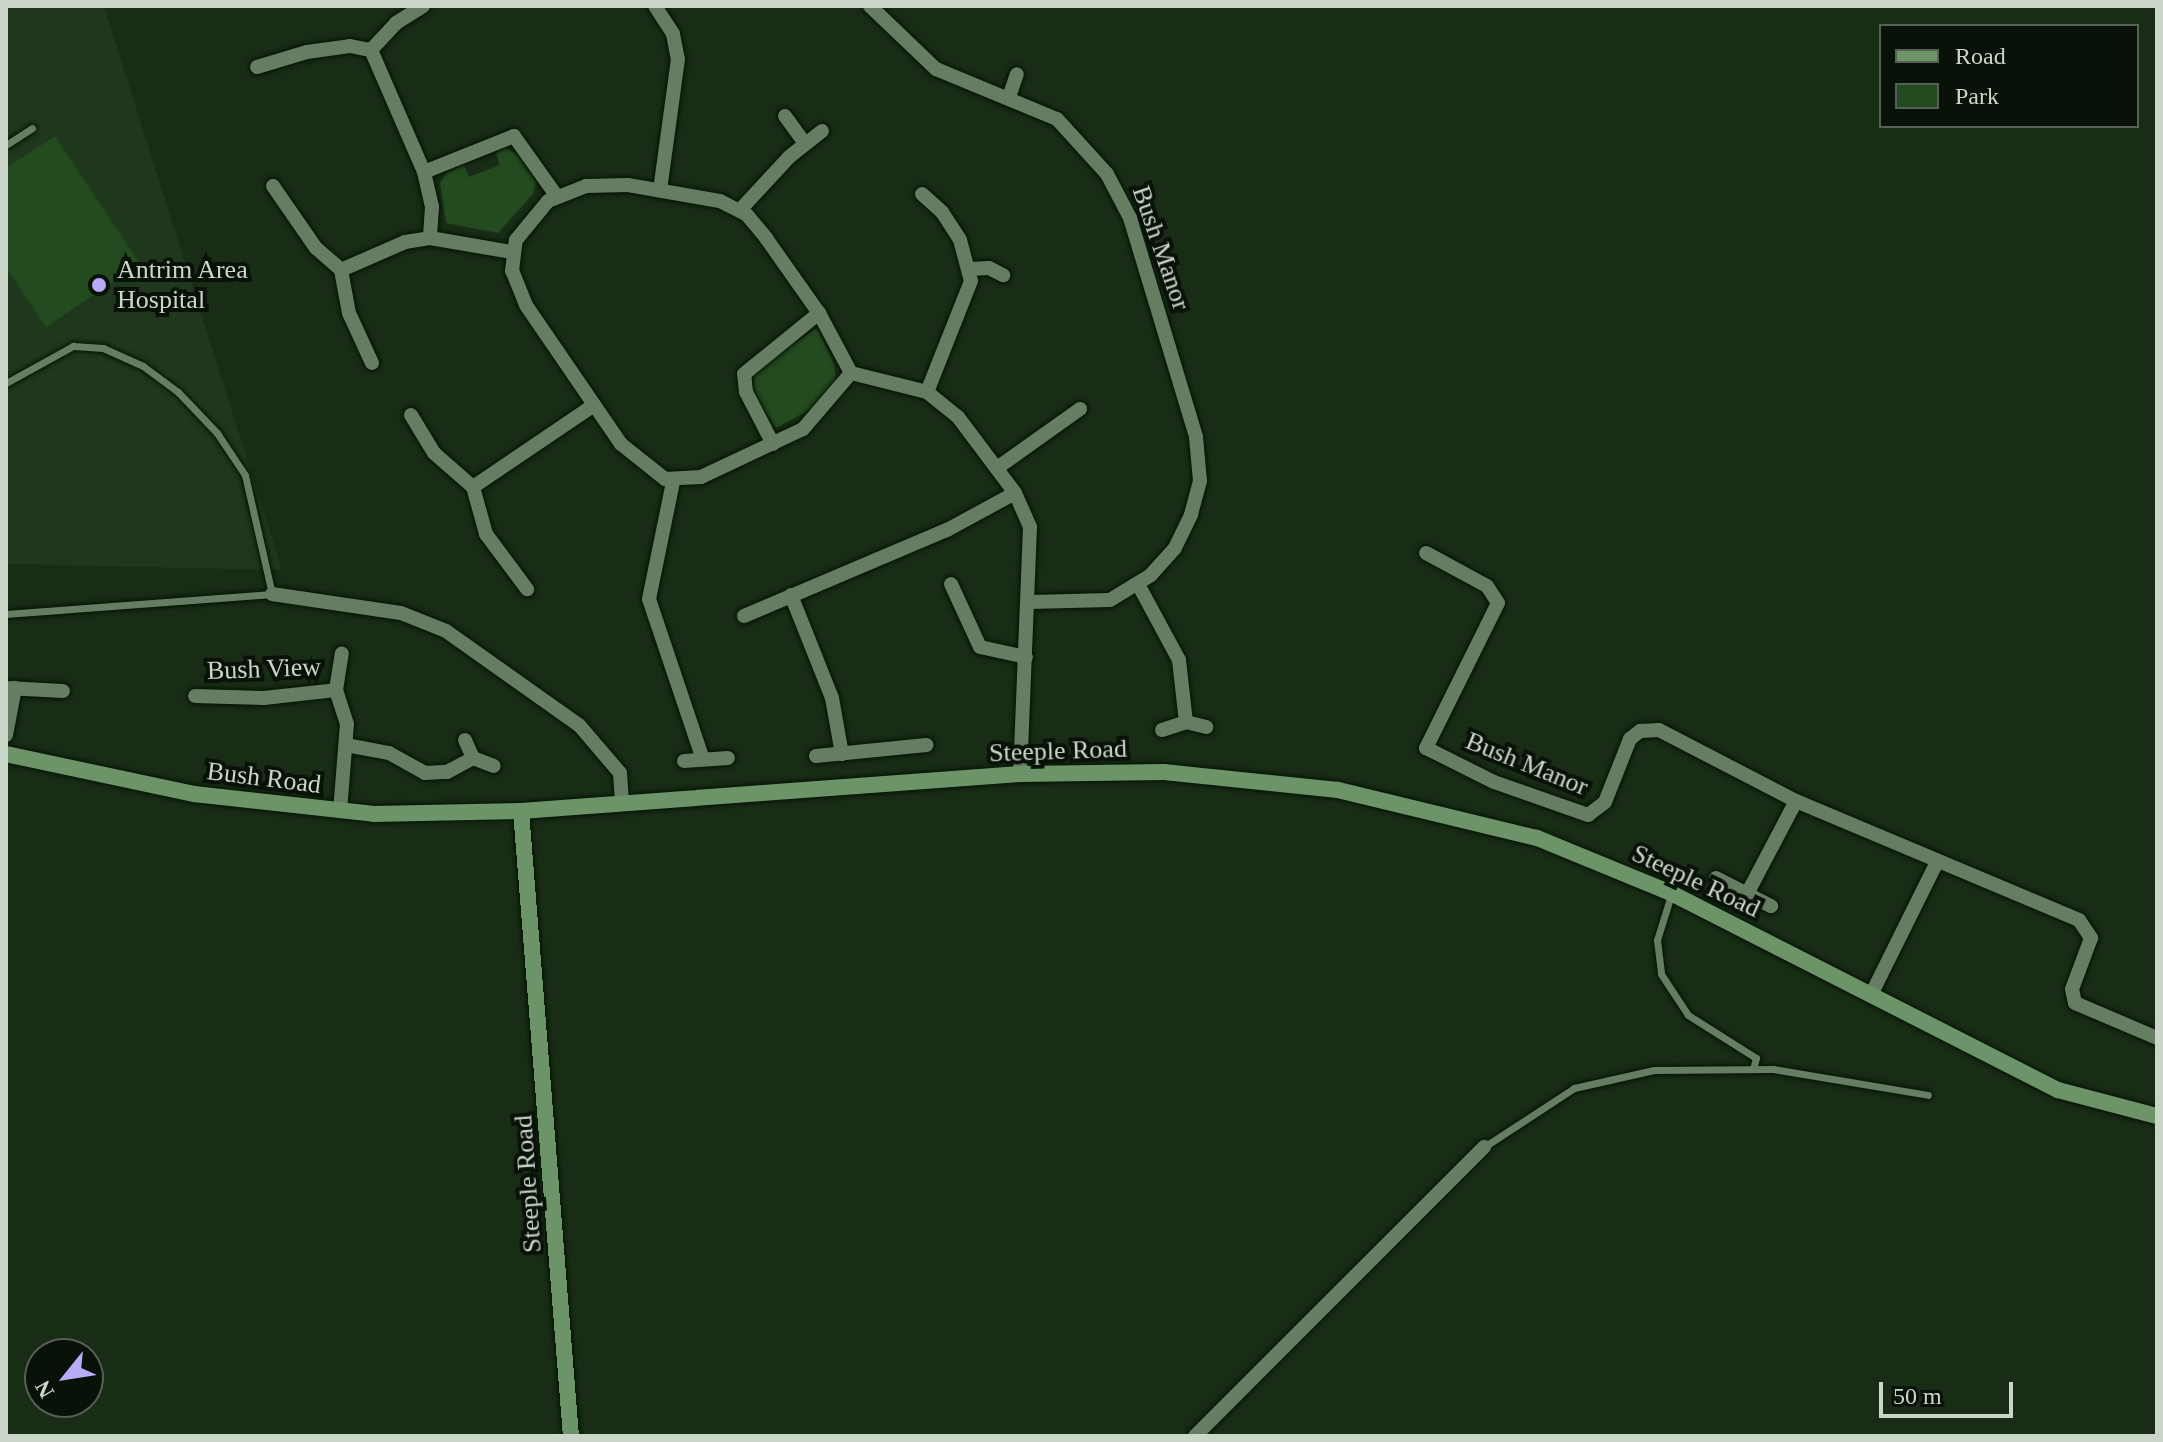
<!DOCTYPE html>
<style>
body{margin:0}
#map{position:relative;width:2163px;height:1442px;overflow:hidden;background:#192c16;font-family:"Times New Roman",serif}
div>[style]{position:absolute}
.built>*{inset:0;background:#1f371c}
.green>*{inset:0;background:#244a20}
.roads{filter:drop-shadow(0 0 2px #031402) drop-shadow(0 0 2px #031402)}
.lane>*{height:7px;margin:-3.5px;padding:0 3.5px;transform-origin:3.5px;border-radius:3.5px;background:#667c63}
.street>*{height:14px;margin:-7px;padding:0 7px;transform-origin:7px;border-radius:7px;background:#667c63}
.secondary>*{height:16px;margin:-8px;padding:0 8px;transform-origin:8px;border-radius:8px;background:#6d9468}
.dots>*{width:22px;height:22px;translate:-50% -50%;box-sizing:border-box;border:4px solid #091208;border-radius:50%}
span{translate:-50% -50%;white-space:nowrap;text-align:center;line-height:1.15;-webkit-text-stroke:8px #091208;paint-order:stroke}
.street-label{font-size:26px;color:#cad6c8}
.poi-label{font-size:26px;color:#cad6c8}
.left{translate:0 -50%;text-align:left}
.frame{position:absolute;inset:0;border:8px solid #cad6c8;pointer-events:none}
.legend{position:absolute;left:1879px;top:24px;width:260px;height:104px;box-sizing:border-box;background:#091208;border:2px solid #566055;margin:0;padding:10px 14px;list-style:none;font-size:24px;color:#cad6c8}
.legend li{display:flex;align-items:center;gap:16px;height:40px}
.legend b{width:40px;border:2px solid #566055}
.north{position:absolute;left:24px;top:1338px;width:80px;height:80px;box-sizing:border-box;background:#091208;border:2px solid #566055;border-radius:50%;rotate:240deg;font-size:22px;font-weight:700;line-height:32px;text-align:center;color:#cad6c8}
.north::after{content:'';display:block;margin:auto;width:28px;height:36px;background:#b8abf7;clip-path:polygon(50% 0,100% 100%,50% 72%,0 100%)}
.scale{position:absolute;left:1879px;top:1382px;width:134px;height:36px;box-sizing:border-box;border:4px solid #cad6c8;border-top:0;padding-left:10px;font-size:24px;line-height:28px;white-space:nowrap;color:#cad6c8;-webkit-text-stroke:6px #091208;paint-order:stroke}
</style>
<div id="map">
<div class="built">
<div style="clip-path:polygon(6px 6px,104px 6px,282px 570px,6px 564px)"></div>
</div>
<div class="green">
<div style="clip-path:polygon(55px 136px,140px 264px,46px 327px,6px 267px,6px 168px)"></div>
<div style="clip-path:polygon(505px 148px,518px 155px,536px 182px,533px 194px,498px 233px,446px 223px,440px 183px,448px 172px,464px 165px,469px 177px,500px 165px,496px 153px)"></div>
<div style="clip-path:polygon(817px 328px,834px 364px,836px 382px,815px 407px,776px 428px,756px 398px,752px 372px)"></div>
</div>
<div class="roads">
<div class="lane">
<div style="left:6px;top:145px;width:31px;rotate:-33deg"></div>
<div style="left:6px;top:383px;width:77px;rotate:-28.9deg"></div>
<div style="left:73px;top:346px;width:30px;rotate:4deg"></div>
<div style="left:103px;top:348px;width:44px;rotate:24.2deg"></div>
<div style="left:143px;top:366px;width:44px;rotate:36.6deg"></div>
<div style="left:178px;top:392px;width:57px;rotate:46.4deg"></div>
<div style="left:217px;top:433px;width:50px;rotate:56.3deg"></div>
<div style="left:245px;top:475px;width:122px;rotate:77.2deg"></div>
<div style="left:272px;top:594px;width:267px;rotate:175.7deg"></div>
<div style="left:1671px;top:895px;width:47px;rotate:107.3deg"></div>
<div style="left:1657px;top:940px;width:34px;rotate:83deg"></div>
<div style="left:1661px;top:974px;width:49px;rotate:56.6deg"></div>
<div style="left:1688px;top:1015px;width:80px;rotate:32.3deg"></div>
<div style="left:1756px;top:1058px;width:11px;rotate:105deg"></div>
<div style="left:1484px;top:1147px;width:108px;rotate:-33.2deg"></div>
<div style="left:1574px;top:1088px;width:82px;rotate:-12.7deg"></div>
<div style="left:1654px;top:1070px;width:119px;rotate:-0.5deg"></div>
<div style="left:1773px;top:1069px;width:157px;rotate:9.5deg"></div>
</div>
<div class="street">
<div style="left:655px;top:6px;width:33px;rotate:57deg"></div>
<div style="left:673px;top:34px;width:25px;rotate:79deg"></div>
<div style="left:678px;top:59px;width:132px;rotate:97.8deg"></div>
<div style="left:870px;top:6px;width:91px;rotate:43.7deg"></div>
<div style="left:936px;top:69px;width:131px;rotate:22.5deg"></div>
<div style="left:1057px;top:119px;width:74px;rotate:47.7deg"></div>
<div style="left:1107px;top:174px;width:50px;rotate:62.4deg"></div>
<div style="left:1130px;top:218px;width:229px;rotate:73.2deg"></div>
<div style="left:1196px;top:437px;width:44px;rotate:84.8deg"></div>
<div style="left:1200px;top:481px;width:35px;rotate:105deg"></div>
<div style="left:1191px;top:515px;width:37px;rotate:116deg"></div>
<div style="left:1175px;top:548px;width:36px;rotate:132deg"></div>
<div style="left:1151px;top:575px;width:48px;rotate:148.6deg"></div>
<div style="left:1110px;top:600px;width:80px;rotate:178.6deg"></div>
<div style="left:371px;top:50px;width:37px;rotate:-47deg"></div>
<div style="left:396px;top:23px;width:32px;rotate:-32deg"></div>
<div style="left:257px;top:67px;width:52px;rotate:-16.7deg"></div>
<div style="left:307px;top:52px;width:43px;rotate:-7.9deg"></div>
<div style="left:350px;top:46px;width:21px;rotate:11deg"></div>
<div style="left:371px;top:50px;width:133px;rotate:66.5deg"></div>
<div style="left:424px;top:172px;width:36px;rotate:77deg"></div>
<div style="left:432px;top:207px;width:31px;rotate:94deg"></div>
<div style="left:1009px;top:97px;width:24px;rotate:-71deg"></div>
<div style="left:785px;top:116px;width:34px;rotate:54deg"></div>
<div style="left:424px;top:172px;width:97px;rotate:-21.8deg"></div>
<div style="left:514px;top:136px;width:72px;rotate:54.6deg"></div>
<div style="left:273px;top:186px;width:75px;rotate:55.3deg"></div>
<div style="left:316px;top:248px;width:33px;rotate:41deg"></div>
<div style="left:341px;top:270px;width:44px;rotate:79.5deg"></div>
<div style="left:349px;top:313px;width:55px;rotate:65.3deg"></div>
<div style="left:922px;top:194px;width:27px;rotate:42deg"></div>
<div style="left:942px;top:212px;width:33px;rotate:57deg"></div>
<div style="left:960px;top:240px;width:42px;rotate:75deg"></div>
<div style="left:971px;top:281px;width:119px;rotate:111.6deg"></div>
<div style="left:740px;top:210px;width:72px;rotate:-47.2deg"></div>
<div style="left:789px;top:157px;width:42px;rotate:-38.2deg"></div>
<div style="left:970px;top:269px;width:19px;rotate:-3deg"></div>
<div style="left:989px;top:268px;width:16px;rotate:27deg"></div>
<div style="left:341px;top:270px;width:70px;rotate:-23.6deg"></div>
<div style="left:405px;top:242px;width:25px;rotate:-9deg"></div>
<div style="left:430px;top:238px;width:82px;rotate:9.8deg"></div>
<div style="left:851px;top:373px;width:74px;rotate:130.6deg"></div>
<div style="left:803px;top:429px;width:113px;rotate:154.8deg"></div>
<div style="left:701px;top:477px;width:36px;rotate:177deg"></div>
<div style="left:665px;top:479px;width:56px;rotate:-141.5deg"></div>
<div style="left:621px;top:444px;width:168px;rotate:-124.4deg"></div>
<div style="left:526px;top:305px;width:37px;rotate:-112deg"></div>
<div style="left:512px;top:271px;width:31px;rotate:-83deg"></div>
<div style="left:516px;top:240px;width:50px;rotate:-50.6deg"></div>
<div style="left:548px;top:201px;width:41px;rotate:-21.5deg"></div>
<div style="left:586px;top:186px;width:42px;rotate:-1.4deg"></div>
<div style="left:628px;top:185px;width:93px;rotate:9.9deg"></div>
<div style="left:720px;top:201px;width:30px;rotate:27deg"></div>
<div style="left:747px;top:215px;width:30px;rotate:50deg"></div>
<div style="left:766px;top:238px;width:92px;rotate:54.8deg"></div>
<div style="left:819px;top:313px;width:68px;rotate:61.9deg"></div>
<div style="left:851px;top:373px;width:78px;rotate:14deg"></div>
<div style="left:927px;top:392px;width:40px;rotate:39deg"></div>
<div style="left:958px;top:417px;width:95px;rotate:53.1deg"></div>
<div style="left:1015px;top:493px;width:37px;rotate:66deg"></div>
<div style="left:1030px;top:527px;width:247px;rotate:92.3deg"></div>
<div style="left:411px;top:415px;width:44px;rotate:58.8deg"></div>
<div style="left:434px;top:453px;width:52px;rotate:41.1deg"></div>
<div style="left:473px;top:487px;width:49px;rotate:74.5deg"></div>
<div style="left:486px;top:534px;width:69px;rotate:53.3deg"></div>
<div style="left:773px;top:444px;width:59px;rotate:-117.4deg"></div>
<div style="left:746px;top:392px;width:18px;rotate:-96deg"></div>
<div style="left:744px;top:374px;width:97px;rotate:-39.1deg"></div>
<div style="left:997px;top:468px;width:102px;rotate:-35.4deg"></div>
<div style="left:673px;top:482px;width:119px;rotate:101.6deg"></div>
<div style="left:649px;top:599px;width:169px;rotate:71.4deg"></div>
<div style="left:473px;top:487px;width:146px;rotate:-34.1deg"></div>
<div style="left:1426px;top:553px;width:69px;rotate:28.4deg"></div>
<div style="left:1487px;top:586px;width:20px;rotate:57deg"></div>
<div style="left:1498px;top:603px;width:162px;rotate:116.4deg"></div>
<div style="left:1426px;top:748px;width:76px;rotate:26.6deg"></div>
<div style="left:1494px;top:782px;width:100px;rotate:19.3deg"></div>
<div style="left:1588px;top:815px;width:21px;rotate:-37deg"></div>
<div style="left:1605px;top:802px;width:68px;rotate:-68.4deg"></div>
<div style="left:1630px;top:739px;width:13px;rotate:-39deg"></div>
<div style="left:1640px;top:731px;width:19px;rotate:-3deg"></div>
<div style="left:1659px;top:730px;width:154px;rotate:27.4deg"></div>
<div style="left:1796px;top:801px;width:307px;rotate:22.8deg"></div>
<div style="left:2079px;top:920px;width:22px;rotate:56deg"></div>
<div style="left:2091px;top:938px;width:54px;rotate:110.4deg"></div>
<div style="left:2072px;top:989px;width:14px;rotate:78deg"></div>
<div style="left:2075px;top:1003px;width:89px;rotate:23.1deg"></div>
<div style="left:951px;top:584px;width:69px;rotate:65.3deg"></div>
<div style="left:980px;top:647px;width:47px;rotate:12.3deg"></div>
<div style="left:1139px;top:586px;width:84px;rotate:61.6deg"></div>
<div style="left:1179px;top:660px;width:62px;rotate:83.6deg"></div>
<div style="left:272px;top:594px;width:130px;rotate:8.4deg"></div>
<div style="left:401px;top:613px;width:48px;rotate:21.8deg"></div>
<div style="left:446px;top:631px;width:163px;rotate:35.3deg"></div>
<div style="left:579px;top:725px;width:63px;rotate:49.5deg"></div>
<div style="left:620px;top:773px;width:30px;rotate:86deg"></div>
<div style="left:791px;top:595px;width:111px;rotate:68.3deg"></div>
<div style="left:832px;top:698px;width:57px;rotate:79.9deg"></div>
<div style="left:744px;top:616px;width:220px;rotate:-23deg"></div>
<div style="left:947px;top:530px;width:77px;rotate:-28.6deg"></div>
<div style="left:6px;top:688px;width:57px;rotate:3deg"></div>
<div style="left:195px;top:696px;width:69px;rotate:1.7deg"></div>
<div style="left:264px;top:698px;width:72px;rotate:-6.3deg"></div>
<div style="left:1162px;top:730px;width:25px;rotate:-18deg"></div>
<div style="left:1186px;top:722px;width:21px;rotate:14deg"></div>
<div style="left:6px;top:735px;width:48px;rotate:-79.2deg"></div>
<div style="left:465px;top:740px;width:20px;rotate:66deg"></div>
<div style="left:473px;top:758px;width:22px;rotate:21deg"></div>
<div style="left:346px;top:745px;width:44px;rotate:10.5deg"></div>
<div style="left:389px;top:753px;width:41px;rotate:29.1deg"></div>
<div style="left:425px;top:773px;width:22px;rotate:-3deg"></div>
<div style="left:447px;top:772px;width:30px;rotate:-28deg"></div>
<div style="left:816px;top:756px;width:111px;rotate:-5.7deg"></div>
<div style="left:684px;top:761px;width:44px;rotate:-3.9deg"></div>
<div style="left:340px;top:811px;width:87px;rotate:-85.4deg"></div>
<div style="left:347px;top:724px;width:36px;rotate:-108deg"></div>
<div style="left:336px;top:690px;width:37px;rotate:-81deg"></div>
<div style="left:1716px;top:878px;width:62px;rotate:27deg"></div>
<div style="left:1747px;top:894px;width:105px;rotate:-62.2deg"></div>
<div style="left:1871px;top:995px;width:148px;rotate:-63.6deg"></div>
<div style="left:1195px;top:1436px;width:409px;rotate:-45deg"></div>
</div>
<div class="secondary">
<div style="left:6px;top:754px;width:192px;rotate:12deg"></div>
<div style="left:194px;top:794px;width:181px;rotate:6.3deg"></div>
<div style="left:374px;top:814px;width:147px;rotate:-1.2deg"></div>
<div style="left:521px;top:811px;width:500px;rotate:-4.24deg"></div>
<div style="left:1020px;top:774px;width:144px;rotate:-0.8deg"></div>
<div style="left:1164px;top:772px;width:175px;rotate:5.9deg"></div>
<div style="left:1338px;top:790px;width:205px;rotate:13.6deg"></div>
<div style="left:1537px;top:838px;width:145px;rotate:22.3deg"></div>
<div style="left:1671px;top:893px;width:434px;rotate:27deg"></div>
<div style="left:2058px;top:1090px;width:102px;rotate:14.7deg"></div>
<div style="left:521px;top:811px;width:627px;rotate:85.43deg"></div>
</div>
</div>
<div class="dots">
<div style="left:99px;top:285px;background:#b8abf7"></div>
</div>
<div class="street-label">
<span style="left:1161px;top:248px;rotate:71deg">Bush Manor</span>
<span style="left:264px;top:669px;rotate:-2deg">Bush View</span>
<span style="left:1058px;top:751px;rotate:-2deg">Steeple Road</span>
<span style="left:1527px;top:764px;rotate:22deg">Bush Manor</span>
<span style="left:264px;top:778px;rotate:7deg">Bush Road</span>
<span style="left:1696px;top:881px;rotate:25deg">Steeple Road</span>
<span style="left:528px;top:1184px;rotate:-94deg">Steeple Road</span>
</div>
<div class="poi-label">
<span class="left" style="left:117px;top:285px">Antrim Area<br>Hospital</span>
</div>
<div class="frame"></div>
<ul class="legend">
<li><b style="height:10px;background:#6d9468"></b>Road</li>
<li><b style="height:22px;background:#244a20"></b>Park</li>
</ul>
<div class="north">N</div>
<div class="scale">50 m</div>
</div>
